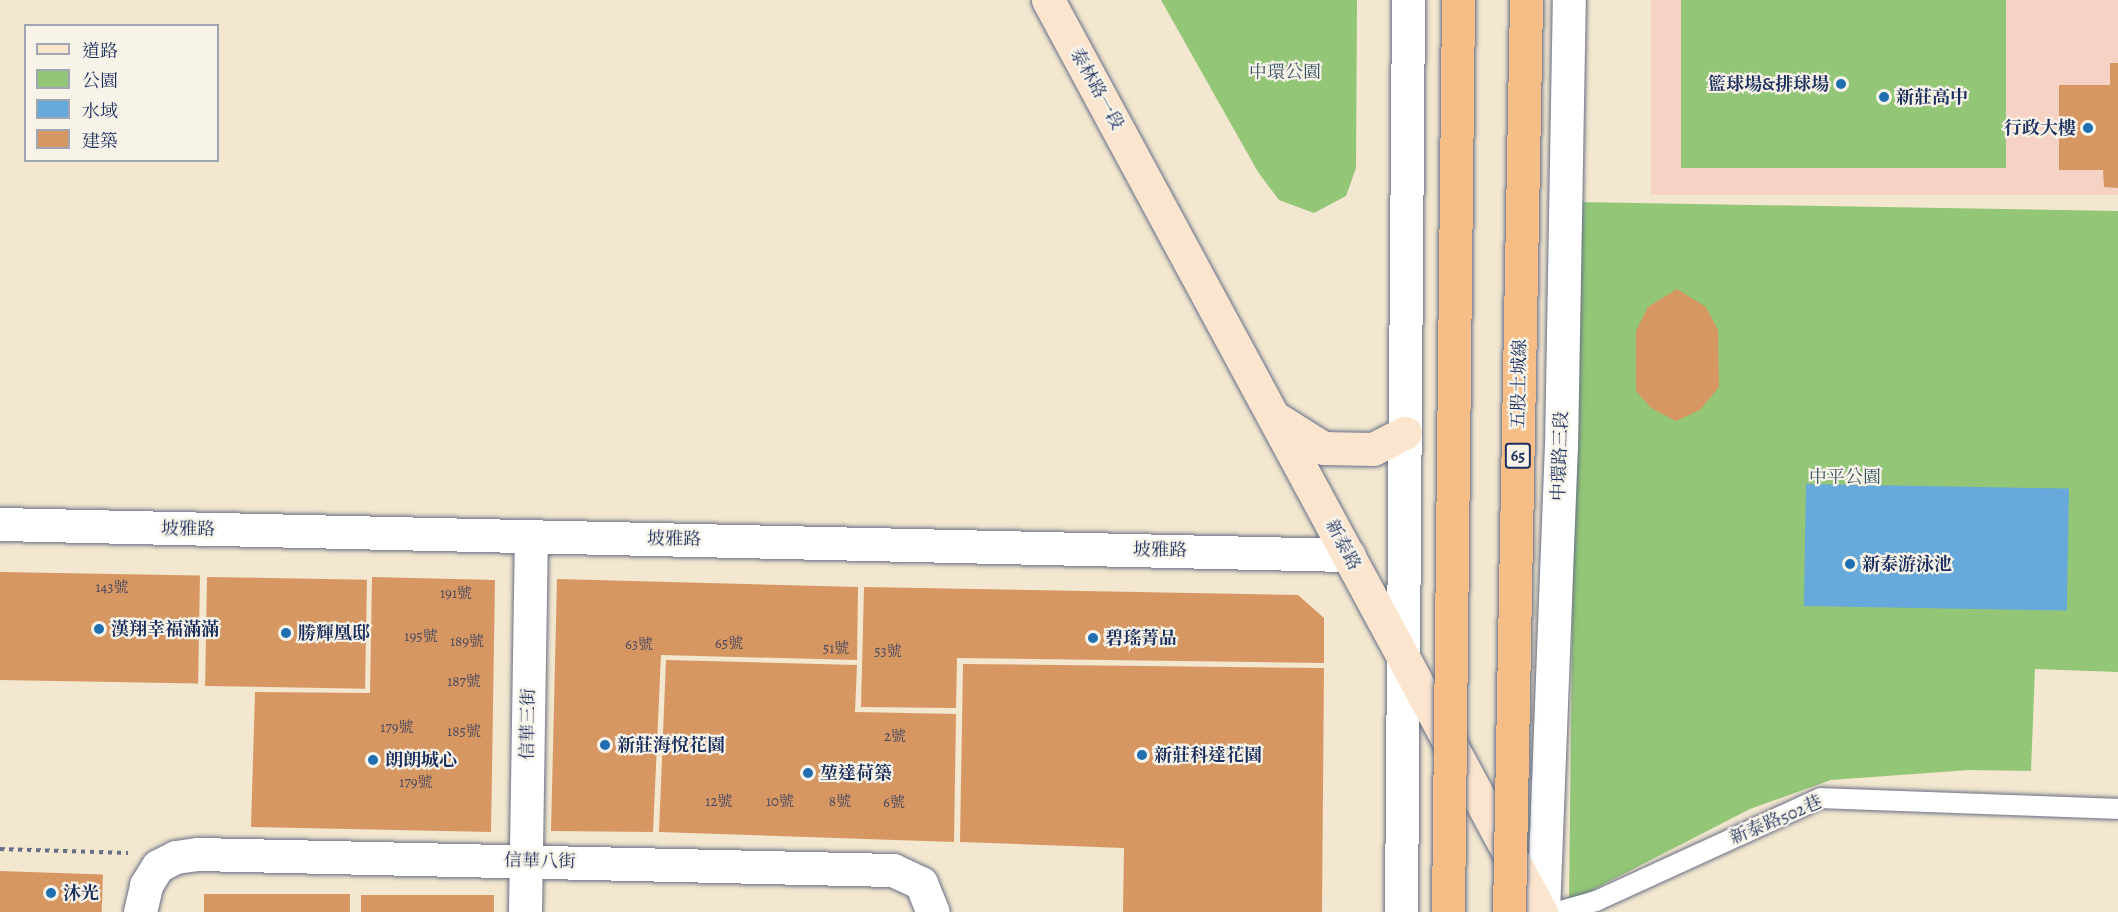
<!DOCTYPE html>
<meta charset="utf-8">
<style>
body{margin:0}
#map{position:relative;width:2118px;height:912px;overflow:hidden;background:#f3e7cf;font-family:Alegreya,"Noto Serif TC",serif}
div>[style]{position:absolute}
.built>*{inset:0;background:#f6d2c4;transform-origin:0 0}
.green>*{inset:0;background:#93c677;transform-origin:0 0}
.water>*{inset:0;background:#66a9da;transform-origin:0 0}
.building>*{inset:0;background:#d79763;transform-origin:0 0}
.path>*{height:4px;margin-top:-2px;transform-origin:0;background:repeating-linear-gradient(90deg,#676f86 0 4.5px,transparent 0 9px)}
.roads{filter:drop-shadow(0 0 2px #676f86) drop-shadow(0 0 2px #676f86)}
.service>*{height:20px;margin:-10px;padding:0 10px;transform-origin:10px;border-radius:10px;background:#fff}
.minor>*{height:33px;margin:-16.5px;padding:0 16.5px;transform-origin:16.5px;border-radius:16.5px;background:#fff}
.tertiary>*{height:33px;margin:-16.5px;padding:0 16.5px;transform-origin:16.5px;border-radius:16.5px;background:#fff}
.secondary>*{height:33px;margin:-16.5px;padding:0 16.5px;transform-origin:16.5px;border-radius:16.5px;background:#fbe5cf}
.bridges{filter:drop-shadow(0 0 2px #676f86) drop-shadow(0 0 2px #676f86)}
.trunk-bridge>*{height:33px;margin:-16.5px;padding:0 16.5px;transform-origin:16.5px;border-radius:16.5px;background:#f6be86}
.dots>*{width:16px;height:16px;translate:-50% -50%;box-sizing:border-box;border:3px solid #f7f3e8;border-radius:50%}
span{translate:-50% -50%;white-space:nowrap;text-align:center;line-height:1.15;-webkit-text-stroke:4.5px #f7f3e8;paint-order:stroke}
.number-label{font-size:15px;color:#4a495f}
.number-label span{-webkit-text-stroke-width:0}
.shield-label span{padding:2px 4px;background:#f7f3e8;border:2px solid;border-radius:4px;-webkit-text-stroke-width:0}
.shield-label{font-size:16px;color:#1b2f5e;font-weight:700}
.park-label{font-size:18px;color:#395564}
.poi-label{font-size:18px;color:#1b2f5e;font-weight:700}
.right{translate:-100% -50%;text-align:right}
.left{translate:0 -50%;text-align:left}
.street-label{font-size:18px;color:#1b2f5e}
.legend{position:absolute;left:24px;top:24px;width:195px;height:138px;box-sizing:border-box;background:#f7f3e8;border:2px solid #9fa5b1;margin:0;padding:8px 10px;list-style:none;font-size:18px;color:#1b2f5e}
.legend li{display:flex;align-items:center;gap:12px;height:30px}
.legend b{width:30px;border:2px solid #9fa5b1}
</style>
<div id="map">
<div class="built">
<div style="left:1651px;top:0;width:467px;height:195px"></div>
</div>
<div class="green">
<div style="clip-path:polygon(1161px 0,1357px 0,1356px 168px,1346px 196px,1314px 213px,1279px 200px,1258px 172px)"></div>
<div style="left:1681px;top:0;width:325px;height:168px"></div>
<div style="clip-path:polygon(1577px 202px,2118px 211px,2118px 672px,2035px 669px,2031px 771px,1969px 770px,1831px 780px,1750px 809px,1569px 902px)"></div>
</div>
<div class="water">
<div style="left:1806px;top:484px;width:263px;height:122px;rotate:1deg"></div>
</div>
<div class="building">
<div style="clip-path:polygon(2110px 63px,2118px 63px,2118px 188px,2104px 187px,2103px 170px,2059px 170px,2059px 85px,2110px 85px)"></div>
<div style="clip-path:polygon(1677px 289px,1706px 307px,1718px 330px,1719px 387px,1700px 410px,1676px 421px,1651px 408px,1636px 391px,1636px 331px,1648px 307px)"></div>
<div style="left:0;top:572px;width:200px;height:108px;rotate:1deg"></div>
<div style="left:207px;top:577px;width:160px;height:109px;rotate:1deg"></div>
<div style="clip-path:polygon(372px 577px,495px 580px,491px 832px,251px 827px,255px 692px,370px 693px)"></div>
<div style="clip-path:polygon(557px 579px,858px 587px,857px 660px,661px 655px,653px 832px,551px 831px)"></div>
<div style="clip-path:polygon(864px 587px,1298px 595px,1324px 618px,1324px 663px,957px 658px,956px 708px,861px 707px)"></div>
<div style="clip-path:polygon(666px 660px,857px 665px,855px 712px,956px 714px,954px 842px,659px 832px)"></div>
<div style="clip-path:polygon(963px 664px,1324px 668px,1322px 912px,1123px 912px,1124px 848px,960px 842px)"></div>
<div style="left:0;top:871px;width:103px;height:41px;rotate:2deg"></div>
<div style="left:204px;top:894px;width:146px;height:18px"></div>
<div style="left:361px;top:895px;width:133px;height:17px"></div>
</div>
<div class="path">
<div style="left:0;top:849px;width:128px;rotate:1.8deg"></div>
</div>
<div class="roads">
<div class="service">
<div style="left:1557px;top:912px;width:41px;rotate:-15.8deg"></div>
<div style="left:1596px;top:901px;width:247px;rotate:-24.6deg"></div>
<div style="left:1821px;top:798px;width:297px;rotate:2.1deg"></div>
</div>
<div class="minor">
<div style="left:0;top:524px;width:1349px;rotate:1.32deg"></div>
<div style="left:140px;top:912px;width:28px;rotate:-77deg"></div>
<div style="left:146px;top:885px;width:22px;rotate:-58deg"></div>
<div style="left:158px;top:866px;width:20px;rotate:-27deg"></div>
<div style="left:176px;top:857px;width:22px;rotate:-8deg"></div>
<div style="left:198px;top:854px;width:695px;rotate:1.32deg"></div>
<div style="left:893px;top:870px;width:31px;rotate:25deg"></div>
<div style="left:921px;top:883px;width:31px;rotate:68deg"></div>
<div style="left:525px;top:912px;width:376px;rotate:-89.1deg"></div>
</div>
<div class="tertiary">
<div style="left:1401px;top:912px;width:912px;rotate:-89.56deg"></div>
<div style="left:1543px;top:912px;width:464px;rotate:-87.8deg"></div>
<div style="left:1561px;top:448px;width:448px;rotate:-89deg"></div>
</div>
<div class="secondary">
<div style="left:1048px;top:0;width:1037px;rotate:61.61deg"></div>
<div style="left:1277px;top:419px;width:54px;rotate:32.2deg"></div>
<div style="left:1323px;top:448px;width:50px;rotate:1.1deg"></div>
<div style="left:1373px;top:449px;width:36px;rotate:-27deg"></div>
</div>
</div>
<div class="bridges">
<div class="trunk-bridge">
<div style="left:1448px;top:912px;width:912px;rotate:-89.37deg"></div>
<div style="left:1509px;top:912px;width:912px;rotate:-88.93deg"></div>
</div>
</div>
<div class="dots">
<div style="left:1841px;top:84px;background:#1f6fb2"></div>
<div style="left:1884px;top:97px;background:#1f6fb2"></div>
<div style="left:2088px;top:128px;background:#1f6fb2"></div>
<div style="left:1850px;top:564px;background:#1f6fb2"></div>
<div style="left:99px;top:629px;background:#1f6fb2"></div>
<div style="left:286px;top:633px;background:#1f6fb2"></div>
<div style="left:1093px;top:638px;background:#1f6fb2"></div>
<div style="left:605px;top:745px;background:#1f6fb2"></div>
<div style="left:1142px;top:755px;background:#1f6fb2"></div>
<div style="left:373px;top:760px;background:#1f6fb2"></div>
<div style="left:808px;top:773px;background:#1f6fb2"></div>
<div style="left:51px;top:893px;background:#1f6fb2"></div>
</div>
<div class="number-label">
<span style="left:112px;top:588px">143號</span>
<span style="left:456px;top:594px">191號</span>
<span style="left:421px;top:637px">195號</span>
<span style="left:467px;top:642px">189號</span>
<span style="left:729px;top:644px">65號</span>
<span style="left:639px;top:645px">63號</span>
<span style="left:836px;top:649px">51號</span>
<span style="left:888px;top:652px">53號</span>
<span style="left:464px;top:682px">187號</span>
<span style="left:397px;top:728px">179號</span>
<span style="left:464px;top:732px">185號</span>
<span style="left:895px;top:737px">2號</span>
<span style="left:416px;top:783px">179號</span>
<span style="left:719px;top:802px">12號</span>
<span style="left:780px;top:802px">10號</span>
<span style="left:840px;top:802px">8號</span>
<span style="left:894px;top:803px">6號</span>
</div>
<div class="shield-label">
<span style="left:1518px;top:456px">65</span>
</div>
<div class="park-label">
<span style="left:1285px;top:72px">中環公園</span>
<span style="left:1845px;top:477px">中平公園</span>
</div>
<div class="poi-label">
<span class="right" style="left:1829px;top:84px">籃球場&amp;排球場</span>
<span class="left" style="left:1896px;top:97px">新莊高中</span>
<span class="right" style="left:2076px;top:128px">行政大樓</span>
<span class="left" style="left:1862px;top:564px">新泰游泳池</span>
<span class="left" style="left:111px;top:629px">漢翔幸福滿滿</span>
<span class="left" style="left:298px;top:633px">勝輝凰邸</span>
<span class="left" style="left:1105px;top:638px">碧瑤菁品</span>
<span class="left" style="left:617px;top:745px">新莊海悅花園</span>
<span class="left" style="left:1154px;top:755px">新莊科達花園</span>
<span class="left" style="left:385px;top:760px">朗朗城心</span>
<span class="left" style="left:820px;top:773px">堃達荷築</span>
<span class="left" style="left:63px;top:893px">沐光</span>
</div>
<div class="street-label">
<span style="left:1097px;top:89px;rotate:61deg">泰林路一段</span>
<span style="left:1519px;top:384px;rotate:-89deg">五股土城線</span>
<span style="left:1560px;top:456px;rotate:-88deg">中環路三段</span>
<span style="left:188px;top:529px;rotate:1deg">坡雅路</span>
<span style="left:674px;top:539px;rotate:1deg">坡雅路</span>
<span style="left:1343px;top:545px;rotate:62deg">新泰路</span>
<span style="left:1160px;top:550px;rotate:1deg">坡雅路</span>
<span style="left:528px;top:724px;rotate:-89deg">信華三街</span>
<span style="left:1776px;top:820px;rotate:-23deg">新泰路502巷</span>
<span style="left:540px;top:861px;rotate:1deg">信華八街</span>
</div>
<ul class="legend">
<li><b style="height:8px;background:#fbe5cf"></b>道路</li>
<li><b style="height:16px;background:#93c677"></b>公園</li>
<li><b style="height:16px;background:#66a9da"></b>水域</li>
<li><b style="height:16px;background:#d79763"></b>建築</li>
</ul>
</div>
